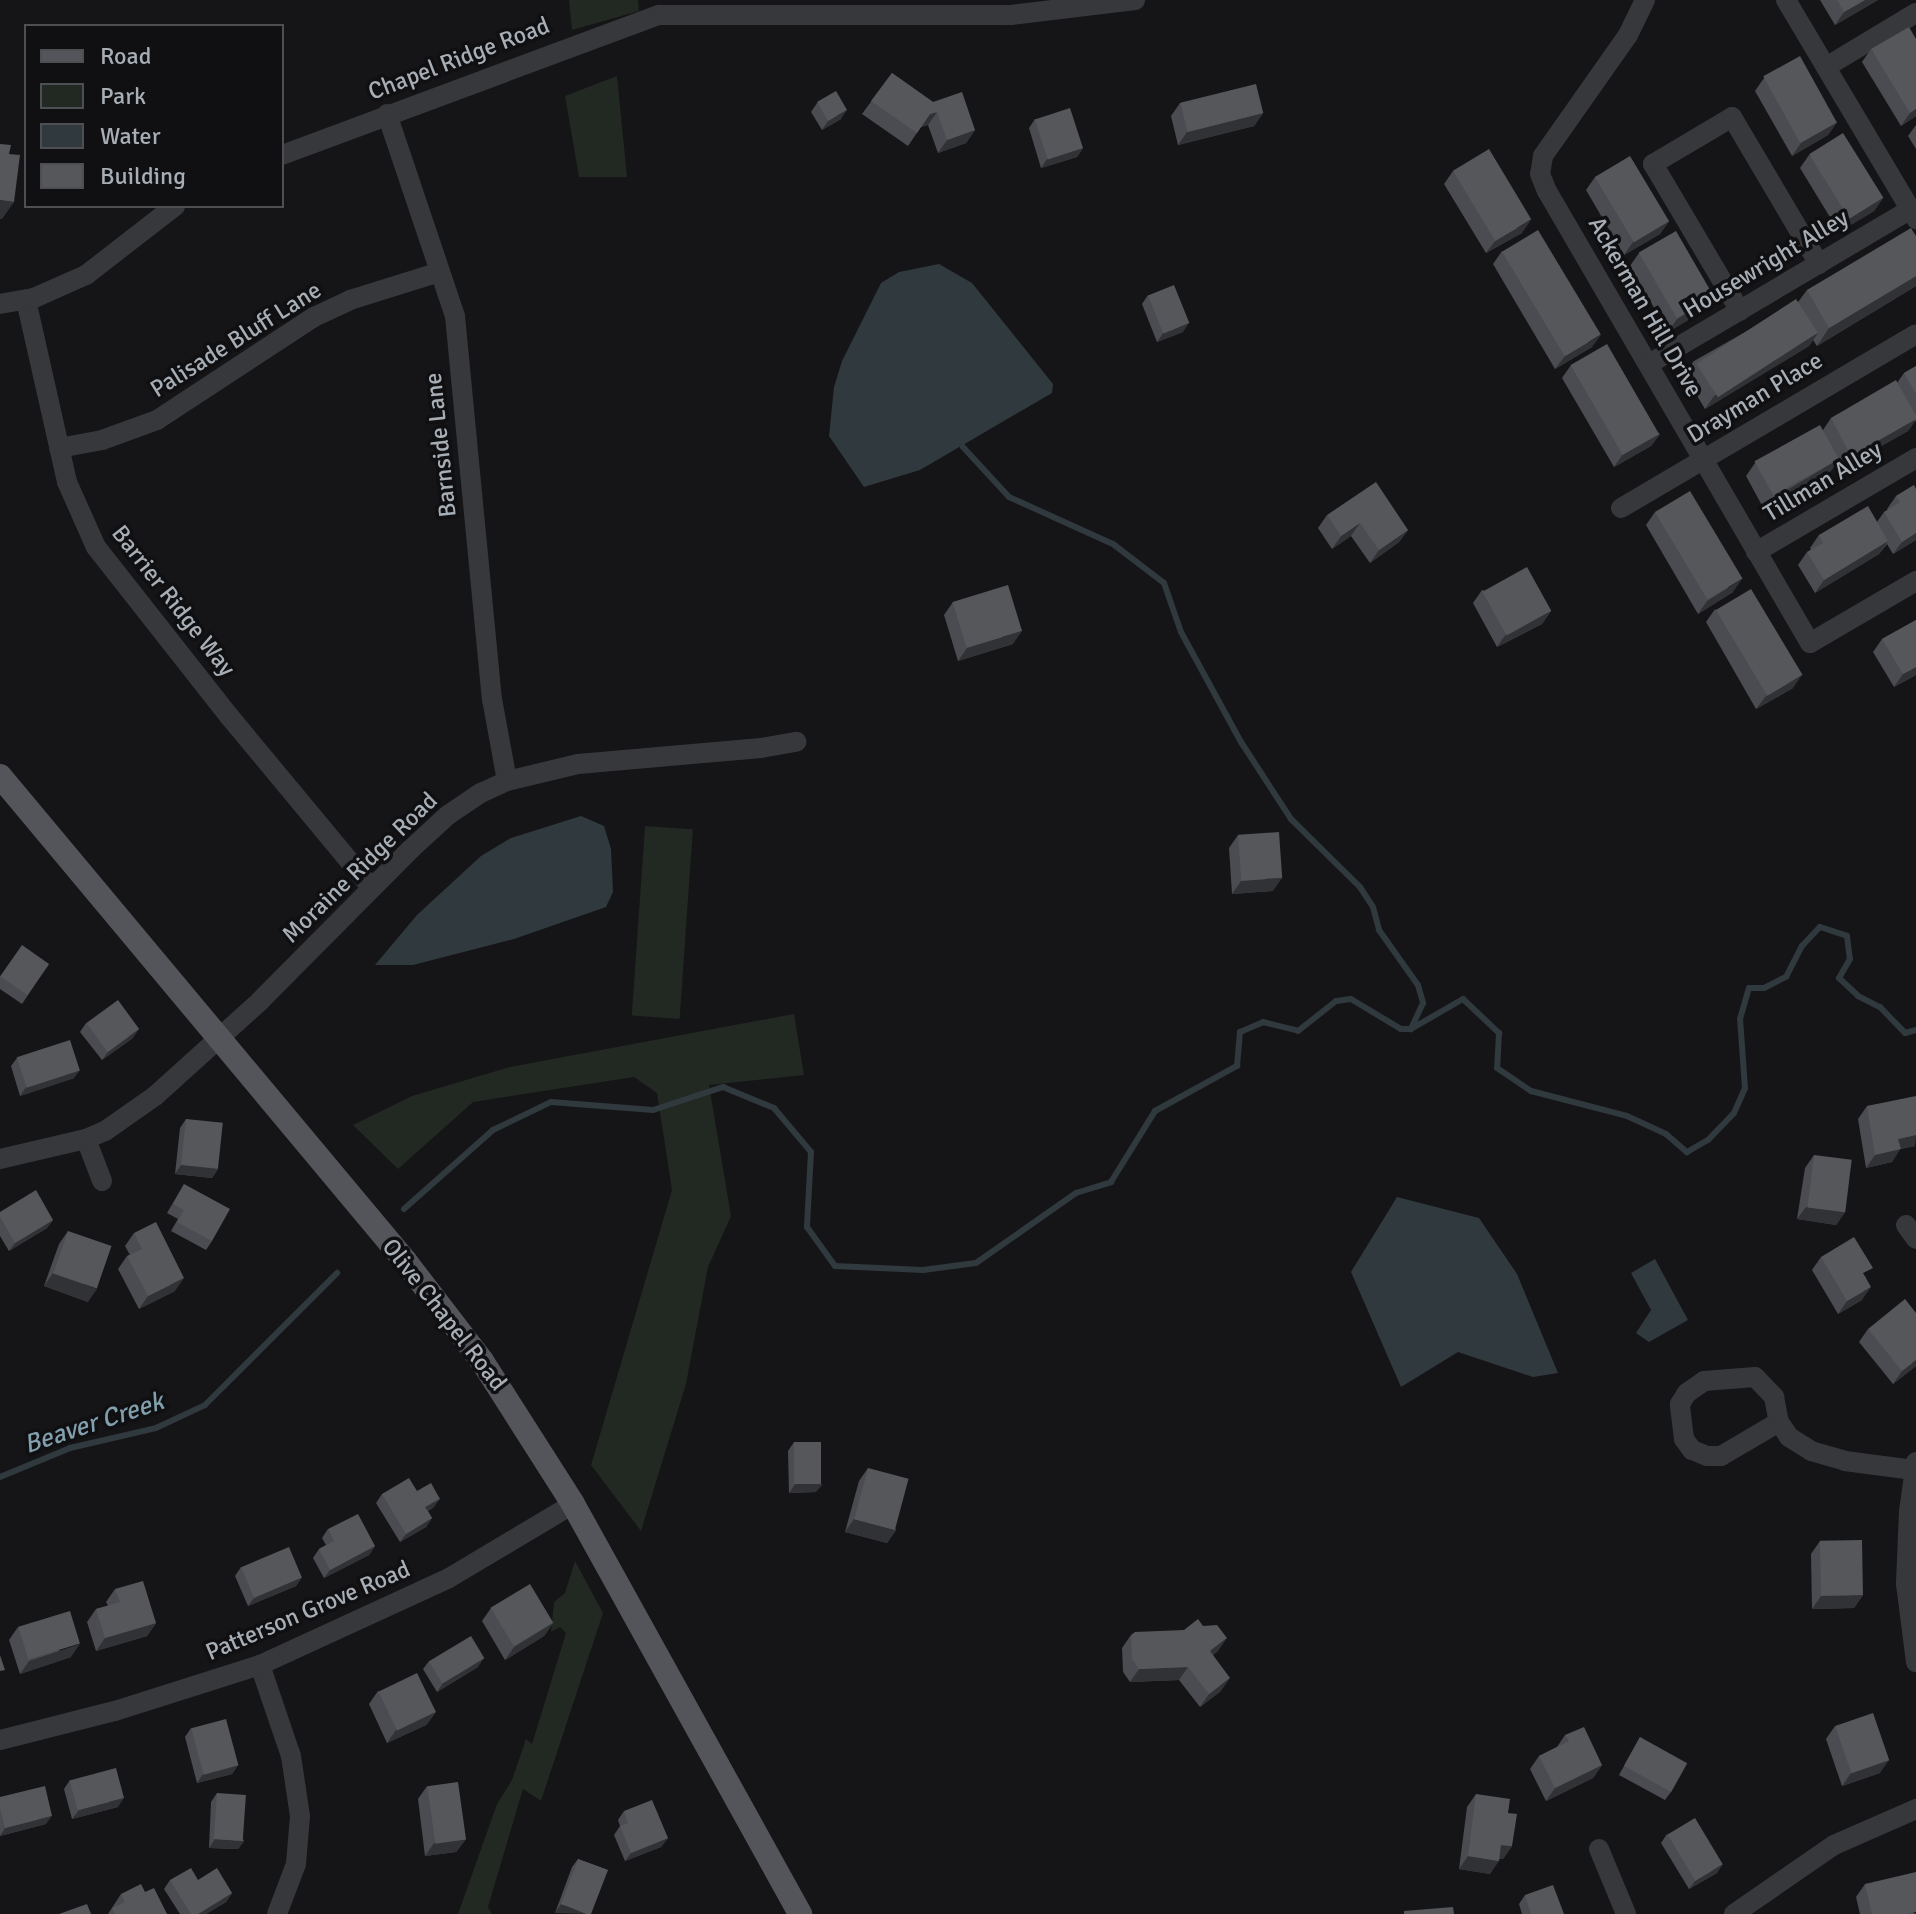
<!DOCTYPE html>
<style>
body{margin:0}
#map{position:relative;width:1916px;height:1914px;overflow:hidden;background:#151517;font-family:Signika,sans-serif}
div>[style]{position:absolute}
.green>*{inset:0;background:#222822;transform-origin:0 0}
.water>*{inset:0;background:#2f393e}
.stream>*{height:6px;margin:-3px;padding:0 3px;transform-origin:3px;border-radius:3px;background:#2f393e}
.minor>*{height:20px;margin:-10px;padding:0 10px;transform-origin:10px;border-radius:10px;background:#36383b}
.major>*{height:24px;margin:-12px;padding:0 12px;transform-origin:12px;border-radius:12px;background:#53555a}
.wall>*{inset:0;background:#4b4c51}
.shaded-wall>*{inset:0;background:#313235}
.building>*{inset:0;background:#55575b;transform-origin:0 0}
span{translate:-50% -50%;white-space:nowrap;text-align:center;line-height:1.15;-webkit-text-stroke:7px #101012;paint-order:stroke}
.street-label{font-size:24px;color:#a8aeb5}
.water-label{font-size:26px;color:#829fad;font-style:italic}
.legend{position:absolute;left:24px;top:24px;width:260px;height:184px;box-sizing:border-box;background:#101012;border:2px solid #4d4f53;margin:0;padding:10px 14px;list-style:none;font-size:24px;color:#a8aeb5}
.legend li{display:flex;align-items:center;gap:16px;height:40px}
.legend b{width:40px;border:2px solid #4d4f53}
</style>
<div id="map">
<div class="green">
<div style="clip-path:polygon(569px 0,638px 0,639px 11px,572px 30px)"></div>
<div style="clip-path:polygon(617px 76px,627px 177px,579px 177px,565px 96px)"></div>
<div style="left:645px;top:826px;width:48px;height:190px;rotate:4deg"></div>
<div style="clip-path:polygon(794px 1014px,804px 1075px,709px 1085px,731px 1216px,708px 1267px,686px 1384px,641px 1531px,591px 1465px,672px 1190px,657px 1093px,634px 1077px,473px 1102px,398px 1169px,353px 1125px,412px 1096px,510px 1067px)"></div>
<div style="clip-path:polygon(575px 1561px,603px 1613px,541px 1801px,523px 1789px,488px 1907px,492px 1914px,458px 1914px,497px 1804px,512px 1780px,526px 1739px,532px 1744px,566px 1633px,560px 1627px,551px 1632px,554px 1602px,565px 1593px)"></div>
</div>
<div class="water">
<div style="clip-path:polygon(939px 264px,972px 283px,1053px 384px,1052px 393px,920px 470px,864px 487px,829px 436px,834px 387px,842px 361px,881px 283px,899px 272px)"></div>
<div style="clip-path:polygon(581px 816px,604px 826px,611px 849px,613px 892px,606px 907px,514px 939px,413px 965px,375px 965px,417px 915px,481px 856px,511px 838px)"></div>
<div style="clip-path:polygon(1397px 1197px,1479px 1218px,1517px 1274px,1558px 1373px,1533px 1377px,1458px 1352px,1401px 1387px,1351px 1272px)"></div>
<div style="clip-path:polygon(1655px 1259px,1688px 1320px,1649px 1342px,1636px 1333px,1651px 1310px,1631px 1273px)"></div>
</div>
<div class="stream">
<div style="left:963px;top:447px;width:68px;rotate:47.4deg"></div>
<div style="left:1009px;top:497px;width:114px;rotate:24.3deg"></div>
<div style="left:1113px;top:544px;width:64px;rotate:37.4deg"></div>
<div style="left:1164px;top:583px;width:52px;rotate:70.9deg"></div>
<div style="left:1181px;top:632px;width:125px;rotate:61.4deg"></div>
<div style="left:1241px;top:742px;width:92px;rotate:57deg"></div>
<div style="left:1291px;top:819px;width:97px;rotate:44.6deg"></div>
<div style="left:1360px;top:887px;width:24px;rotate:57deg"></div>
<div style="left:1373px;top:907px;width:24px;rotate:75deg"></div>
<div style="left:1379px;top:930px;width:67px;rotate:54.7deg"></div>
<div style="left:1418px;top:985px;width:19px;rotate:74deg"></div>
<div style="left:1423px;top:1003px;width:29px;rotate:115deg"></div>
<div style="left:404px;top:1209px;width:119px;rotate:-41.6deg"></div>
<div style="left:493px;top:1130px;width:64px;rotate:-25.8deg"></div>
<div style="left:551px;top:1102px;width:102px;rotate:4.5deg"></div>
<div style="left:653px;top:1110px;width:74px;rotate:-18.2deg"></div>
<div style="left:723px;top:1087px;width:55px;rotate:22.4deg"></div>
<div style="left:774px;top:1108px;width:57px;rotate:49.9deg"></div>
<div style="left:811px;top:1152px;width:75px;rotate:93.1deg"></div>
<div style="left:807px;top:1227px;width:48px;rotate:54.3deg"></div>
<div style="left:835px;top:1266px;width:88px;rotate:2.6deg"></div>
<div style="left:923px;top:1270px;width:53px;rotate:-7.5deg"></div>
<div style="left:976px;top:1263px;width:122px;rotate:-35deg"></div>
<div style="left:1076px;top:1193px;width:37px;rotate:-17deg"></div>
<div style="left:1111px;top:1182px;width:84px;rotate:-58.2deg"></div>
<div style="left:1155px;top:1111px;width:94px;rotate:-28.8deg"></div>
<div style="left:1237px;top:1066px;width:34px;rotate:-85deg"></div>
<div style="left:1240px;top:1032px;width:25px;rotate:-23deg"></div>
<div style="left:1263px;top:1022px;width:36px;rotate:14deg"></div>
<div style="left:1298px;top:1031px;width:48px;rotate:-38.3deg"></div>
<div style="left:1336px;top:1001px;width:15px;rotate:-8deg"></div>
<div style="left:1351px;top:999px;width:58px;rotate:31deg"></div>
<div style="left:1401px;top:1029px;width:10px"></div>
<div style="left:1411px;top:1029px;width:60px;rotate:-30deg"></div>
<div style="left:1463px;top:999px;width:50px;rotate:43.4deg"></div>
<div style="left:1499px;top:1033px;width:35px;rotate:93deg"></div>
<div style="left:1497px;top:1068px;width:41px;rotate:34.1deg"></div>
<div style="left:1531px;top:1091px;width:99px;rotate:14.6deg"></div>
<div style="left:1627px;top:1116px;width:43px;rotate:24.8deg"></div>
<div style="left:1666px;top:1134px;width:28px;rotate:41deg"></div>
<div style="left:1687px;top:1152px;width:24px;rotate:-30deg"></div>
<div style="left:1708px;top:1140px;width:37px;rotate:-46deg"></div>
<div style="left:1734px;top:1113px;width:27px;rotate:-66deg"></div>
<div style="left:1745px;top:1088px;width:69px;rotate:-94.1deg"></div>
<div style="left:1740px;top:1019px;width:32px;rotate:-74deg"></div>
<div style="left:1749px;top:988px;width:15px"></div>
<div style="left:1764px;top:988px;width:25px;rotate:-27deg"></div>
<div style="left:1786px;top:977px;width:35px;rotate:-63deg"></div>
<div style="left:1802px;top:946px;width:26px;rotate:-47deg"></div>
<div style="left:1820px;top:927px;width:28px;rotate:18deg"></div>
<div style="left:1847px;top:936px;width:23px;rotate:83deg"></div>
<div style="left:1850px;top:959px;width:22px;rotate:120deg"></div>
<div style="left:1839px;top:978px;width:26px;rotate:43deg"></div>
<div style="left:1858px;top:996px;width:25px;rotate:27deg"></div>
<div style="left:1880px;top:1007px;width:36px;rotate:46deg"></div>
<div style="left:1905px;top:1033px;width:11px;rotate:-15deg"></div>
<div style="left:0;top:1477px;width:76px;rotate:-22.5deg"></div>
<div style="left:70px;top:1448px;width:88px;rotate:-13.1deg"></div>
<div style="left:156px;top:1428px;width:54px;rotate:-25.1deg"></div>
<div style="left:205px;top:1405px;width:187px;rotate:-45deg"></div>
</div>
<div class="minor">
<div style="left:1645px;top:0;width:39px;rotate:116deg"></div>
<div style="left:1628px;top:35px;width:148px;rotate:125.1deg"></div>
<div style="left:1543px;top:156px;width:18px;rotate:99deg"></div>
<div style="left:1540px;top:174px;width:18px;rotate:68deg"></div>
<div style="left:1547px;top:191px;width:523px;rotate:59.81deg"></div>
<div style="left:1810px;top:643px;width:123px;rotate:-30.3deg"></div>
<div style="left:1786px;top:0;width:255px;rotate:59.3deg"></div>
<div style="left:1826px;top:67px;width:105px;rotate:-31deg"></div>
<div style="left:387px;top:114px;width:213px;rotate:71.4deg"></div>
<div style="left:455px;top:316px;width:385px;rotate:84.5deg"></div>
<div style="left:492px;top:699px;width:83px;rotate:79.6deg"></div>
<div style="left:282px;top:155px;width:402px;rotate:-20.4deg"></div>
<div style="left:659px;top:15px;width:352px"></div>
<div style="left:1011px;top:15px;width:125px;rotate:-6.9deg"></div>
<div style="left:26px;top:300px;width:187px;rotate:77.3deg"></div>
<div style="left:67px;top:482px;width:71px;rotate:66deg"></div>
<div style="left:96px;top:547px;width:215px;rotate:51.8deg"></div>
<div style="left:229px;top:716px;width:222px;rotate:50.3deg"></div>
<div style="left:0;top:304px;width:35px;rotate:-10deg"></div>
<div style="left:34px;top:298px;width:57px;rotate:-23.9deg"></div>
<div style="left:86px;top:275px;width:113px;rotate:-37.8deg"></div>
<div style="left:1740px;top:311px;width:171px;rotate:-120.6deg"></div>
<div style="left:1653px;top:164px;width:92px;rotate:-30.7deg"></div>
<div style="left:1732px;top:117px;width:171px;rotate:59.4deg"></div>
<div style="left:1649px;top:364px;width:304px;rotate:-30.6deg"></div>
<div style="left:59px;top:448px;width:44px;rotate:-10.5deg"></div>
<div style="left:102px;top:440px;width:59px;rotate:-20deg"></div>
<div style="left:157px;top:420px;width:188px;rotate:-33.3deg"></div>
<div style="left:314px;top:317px;width:40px;rotate:-25deg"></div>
<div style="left:350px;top:300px;width:94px;rotate:-17.3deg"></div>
<div style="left:1621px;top:508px;width:342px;rotate:-30.5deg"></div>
<div style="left:1756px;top:552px;width:186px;rotate:-30.4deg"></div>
<div style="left:86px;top:1139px;width:45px;rotate:69.1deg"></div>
<div style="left:0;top:1159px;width:88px;rotate:-13.1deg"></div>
<div style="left:86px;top:1139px;width:21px;rotate:-23deg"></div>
<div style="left:105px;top:1131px;width:61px;rotate:-35deg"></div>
<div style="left:155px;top:1096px;width:142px;rotate:-42.1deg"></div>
<div style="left:260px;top:1001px;width:214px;rotate:-45.2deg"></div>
<div style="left:411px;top:849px;width:50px;rotate:-42.6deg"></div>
<div style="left:448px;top:815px;width:40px;rotate:-34deg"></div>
<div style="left:481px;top:793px;width:29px;rotate:-25deg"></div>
<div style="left:507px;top:781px;width:73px;rotate:-13.5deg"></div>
<div style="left:578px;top:764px;width:184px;rotate:-5deg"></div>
<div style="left:761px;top:748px;width:36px;rotate:-10deg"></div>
<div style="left:1906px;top:1225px;width:17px;rotate:54deg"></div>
<div style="left:1779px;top:1422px;width:67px;rotate:149.6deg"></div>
<div style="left:1721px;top:1456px;width:14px;rotate:180deg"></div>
<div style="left:1707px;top:1456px;width:16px;rotate:-158deg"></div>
<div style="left:1692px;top:1450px;width:14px;rotate:-126deg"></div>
<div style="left:1684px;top:1439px;width:35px;rotate:-97deg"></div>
<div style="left:1680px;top:1404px;width:13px;rotate:-58deg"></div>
<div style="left:1687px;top:1393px;width:21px;rotate:-35deg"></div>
<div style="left:1704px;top:1381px;width:51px;rotate:-4.5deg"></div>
<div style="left:1755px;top:1377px;width:28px;rotate:46deg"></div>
<div style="left:1774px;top:1397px;width:25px;rotate:79deg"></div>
<div style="left:1779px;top:1422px;width:18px;rotate:56deg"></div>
<div style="left:1789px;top:1437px;width:26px;rotate:32deg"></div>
<div style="left:1811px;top:1451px;width:35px;rotate:16deg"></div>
<div style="left:1845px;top:1461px;width:69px;rotate:7.5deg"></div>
<div style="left:1916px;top:1462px;width:49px;rotate:98.1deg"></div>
<div style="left:1909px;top:1511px;width:73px;rotate:92.4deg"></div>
<div style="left:1906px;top:1584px;width:79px;rotate:82.7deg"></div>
<div style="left:260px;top:1665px;width:96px;rotate:71.2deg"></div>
<div style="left:291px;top:1756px;width:61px;rotate:81.5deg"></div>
<div style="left:300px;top:1816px;width:48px;rotate:94.8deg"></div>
<div style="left:296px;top:1864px;width:53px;rotate:110.8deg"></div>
<div style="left:0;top:1740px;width:119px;rotate:-14.2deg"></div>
<div style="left:115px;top:1711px;width:152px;rotate:-17.6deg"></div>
<div style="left:260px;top:1665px;width:208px;rotate:-24.7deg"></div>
<div style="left:449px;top:1578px;width:144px;rotate:-30.8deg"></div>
<div style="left:1599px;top:1849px;width:70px;rotate:67.4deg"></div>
<div style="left:1734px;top:1914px;width:121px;rotate:-34.6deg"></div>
<div style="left:1834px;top:1845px;width:90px;rotate:-23.7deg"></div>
</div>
<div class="major">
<div style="left:0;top:776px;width:633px;rotate:50.12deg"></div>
<div style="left:406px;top:1262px;width:125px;rotate:52.5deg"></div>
<div style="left:482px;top:1361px;width:169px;rotate:57.5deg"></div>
<div style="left:573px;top:1504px;width:469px;rotate:61deg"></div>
</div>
<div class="wall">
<div style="clip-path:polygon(1820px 0,1878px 0,1835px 25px)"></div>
<div style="clip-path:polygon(1871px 49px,1916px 116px,1901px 126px,1862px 62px)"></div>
<div style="clip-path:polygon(892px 73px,933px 102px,975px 130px,966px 143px,938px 153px,928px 125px,921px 127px,908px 146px,862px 114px)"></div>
<div style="clip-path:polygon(1764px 78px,1837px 122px,1828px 135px,1792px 156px,1755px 91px)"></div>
<div style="clip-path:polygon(817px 103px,841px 119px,822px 130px,811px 112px)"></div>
<div style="clip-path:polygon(1180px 103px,1263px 113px,1254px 126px,1178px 145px,1171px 116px)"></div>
<div style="clip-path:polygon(1035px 119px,1083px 148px,1077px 157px,1041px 168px,1029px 128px)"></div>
<div style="clip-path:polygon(1916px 125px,1916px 149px,1908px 136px)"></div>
<div style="clip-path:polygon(1809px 155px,1883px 198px,1874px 211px,1839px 232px,1800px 168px)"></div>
<div style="clip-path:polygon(1453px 171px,1522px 233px,1486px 253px,1444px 184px)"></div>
<div style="clip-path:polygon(1595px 177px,1669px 221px,1660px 234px,1624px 255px,1586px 190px)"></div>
<div style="clip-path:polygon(1916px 236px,1916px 286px,1817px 346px,1813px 340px,1809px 346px,1705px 409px,1684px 374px,1694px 361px,1798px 302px,1807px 290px)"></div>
<div style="clip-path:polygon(1502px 251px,1592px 347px,1555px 369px,1493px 264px)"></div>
<div style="clip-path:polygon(1639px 253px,1705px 310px,1668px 332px,1630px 266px)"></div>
<div style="clip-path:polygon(1148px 295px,1183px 332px,1157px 342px,1142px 304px)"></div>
<div style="clip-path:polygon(1571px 365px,1660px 434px,1651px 446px,1614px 467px,1562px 378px)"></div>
<div style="clip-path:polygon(1916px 366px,1916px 422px,1915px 421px,1908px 431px,1842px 468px,1838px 461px,1830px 472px,1765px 511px,1746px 476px,1755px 463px,1823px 430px,1831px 418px,1897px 383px,1904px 373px)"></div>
<div style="clip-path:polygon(1914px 485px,1916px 540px,1893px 554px,1887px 544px,1879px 554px,1815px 593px,1798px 565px,1807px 552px,1811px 550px,1810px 548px,1819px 535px,1877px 522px,1884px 512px,1888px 510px,1887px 509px,1896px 496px)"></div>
<div style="clip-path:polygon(1655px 512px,1733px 592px,1698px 614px,1646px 525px)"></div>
<div style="clip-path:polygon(1327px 515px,1408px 530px,1399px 542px,1370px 563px,1351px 536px,1332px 549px,1318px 528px)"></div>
<div style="clip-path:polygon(1482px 590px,1551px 611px,1542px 624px,1497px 647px,1473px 603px)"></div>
<div style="clip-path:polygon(953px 602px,1013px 644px,958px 661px,944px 615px)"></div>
<div style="clip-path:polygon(1715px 609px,1793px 688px,1756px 709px,1706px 622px)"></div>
<div style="clip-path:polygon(1916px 620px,1916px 675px,1894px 687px,1873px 652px,1882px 639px)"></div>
<div style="clip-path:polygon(1238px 835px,1273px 891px,1232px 894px,1229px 848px)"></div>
<div style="clip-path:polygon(49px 964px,22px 1004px,0 989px,0 976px)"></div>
<div style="clip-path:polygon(86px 1023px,133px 1038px,102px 1060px,80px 1032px)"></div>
<div style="clip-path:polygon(17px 1058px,74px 1078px,20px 1096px,11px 1066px)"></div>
<div style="clip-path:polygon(1916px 1098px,1915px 1146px,1900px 1149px,1892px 1162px,1866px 1168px,1858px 1119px,1867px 1106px)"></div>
<div style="clip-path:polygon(186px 1119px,218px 1169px,212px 1178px,175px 1174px,180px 1128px)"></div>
<div style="clip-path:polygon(1814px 1155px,1845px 1212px,1836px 1225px,1797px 1219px,1805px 1168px)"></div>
<div style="clip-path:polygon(184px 1184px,212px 1241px,206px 1250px,171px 1231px,178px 1219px,167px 1213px)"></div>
<div style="clip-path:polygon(0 1212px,53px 1220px,47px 1228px,9px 1251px,0 1236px)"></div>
<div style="clip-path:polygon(68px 1231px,88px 1302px,44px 1286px,59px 1244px)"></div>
<div style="clip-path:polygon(134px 1233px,175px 1291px,139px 1309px,118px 1269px,127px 1256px,130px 1255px,125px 1246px)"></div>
<div style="clip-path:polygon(1821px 1257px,1866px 1277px,1862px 1300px,1838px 1314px,1812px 1270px)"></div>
<div style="clip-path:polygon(1868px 1329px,1916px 1366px,1893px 1384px,1859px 1342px)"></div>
<div style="clip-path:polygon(794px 1442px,816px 1492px,789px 1493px,788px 1451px)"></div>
<div style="clip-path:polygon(868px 1468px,896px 1530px,887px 1543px,845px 1532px,859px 1481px)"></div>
<div style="clip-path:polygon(417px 1491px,434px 1507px,428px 1511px,432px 1518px,426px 1527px,400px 1542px,376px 1503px,382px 1494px)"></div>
<div style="clip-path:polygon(328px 1529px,375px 1546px,369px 1555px,324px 1578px,313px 1558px,319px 1549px,326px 1545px,322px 1538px)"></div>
<div style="clip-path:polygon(1820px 1541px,1863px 1595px,1854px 1608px,1812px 1609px,1811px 1554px)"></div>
<div style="clip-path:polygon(241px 1567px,302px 1577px,296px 1586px,248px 1606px,235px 1576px)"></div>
<div style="clip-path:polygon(115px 1589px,156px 1623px,147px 1636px,96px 1651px,87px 1622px,96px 1609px,108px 1606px,106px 1602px)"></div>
<div style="clip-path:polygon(491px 1608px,553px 1623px,544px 1636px,505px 1660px,482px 1621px)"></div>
<div style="clip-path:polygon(18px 1627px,71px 1657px,20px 1674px,9px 1640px)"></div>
<div style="clip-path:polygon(1131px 1635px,1218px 1651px,1213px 1655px,1221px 1691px,1200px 1707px,1179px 1680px,1130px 1682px,1123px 1672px,1122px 1648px)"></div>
<div style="clip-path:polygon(429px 1661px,478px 1667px,437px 1692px,423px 1669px)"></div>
<div style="clip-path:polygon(378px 1691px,436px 1712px,426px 1725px,387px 1743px,369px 1704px)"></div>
<div style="clip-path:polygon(1835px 1726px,1880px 1773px,1842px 1786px,1826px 1739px)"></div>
<div style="clip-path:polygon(191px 1728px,238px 1765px,232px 1774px,197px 1783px,185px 1737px)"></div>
<div style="clip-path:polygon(1565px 1735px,1602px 1765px,1593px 1778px,1546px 1801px,1530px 1769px,1539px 1756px,1557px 1747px)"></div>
<div style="clip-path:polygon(1640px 1737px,1671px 1792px,1665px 1800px,1619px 1775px)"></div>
<div style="clip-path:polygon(70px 1780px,118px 1807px,72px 1819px,64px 1789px)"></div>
<div style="clip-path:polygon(427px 1786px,466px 1839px,456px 1852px,425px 1856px,418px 1799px)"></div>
<div style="clip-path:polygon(217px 1793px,244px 1841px,238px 1849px,209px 1848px,211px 1802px)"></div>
<div style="clip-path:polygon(1476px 1794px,1508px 1813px,1512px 1846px,1503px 1859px,1499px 1859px,1490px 1874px,1459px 1869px,1467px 1807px)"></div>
<div style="clip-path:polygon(0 1797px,46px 1824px,0 1836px)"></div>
<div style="clip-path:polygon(624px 1811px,668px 1838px,661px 1847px,625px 1861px,614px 1835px,620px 1826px,618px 1820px)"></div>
<div style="clip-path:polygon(1667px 1834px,1717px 1873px,1689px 1889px,1661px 1843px)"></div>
<div style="clip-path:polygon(578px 1859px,608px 1870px,555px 1913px,572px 1867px)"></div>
<div style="clip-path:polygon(170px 1880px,198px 1880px,232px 1893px,226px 1902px,206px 1914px,180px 1914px,164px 1889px)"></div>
<div style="clip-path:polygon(1865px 1884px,1916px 1914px,1860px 1914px,1856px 1897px)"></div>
<div style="clip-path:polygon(145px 1892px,167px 1914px,108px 1914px,121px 1894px)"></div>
<div style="clip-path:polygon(1525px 1895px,1564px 1914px,1522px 1914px,1519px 1904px)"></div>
</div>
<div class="shaded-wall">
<div style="clip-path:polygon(1865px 0,1878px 0,1835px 25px,1844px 12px)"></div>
<div style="clip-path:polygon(1916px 109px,1916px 116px,1901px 126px,1910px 113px)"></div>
<div style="clip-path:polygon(847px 110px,841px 119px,822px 130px,828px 121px)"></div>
<div style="clip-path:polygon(937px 112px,928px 125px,921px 127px,930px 114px)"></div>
<div style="clip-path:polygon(1263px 113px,1254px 126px,1178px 145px,1187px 132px)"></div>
<div style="clip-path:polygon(1837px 122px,1828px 135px,1792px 156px,1801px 143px)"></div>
<div style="clip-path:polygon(975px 130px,966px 143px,938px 153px,947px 140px)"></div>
<div style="clip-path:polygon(1083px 148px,1077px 157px,1041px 168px,1047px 159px)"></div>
<div style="clip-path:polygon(1883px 198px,1874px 211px,1839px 232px,1848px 219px)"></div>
<div style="clip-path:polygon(0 200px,14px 202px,2px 219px,0 219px)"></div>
<div style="clip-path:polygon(1531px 220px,1522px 233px,1486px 253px,1495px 241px)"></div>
<div style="clip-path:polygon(1669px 221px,1660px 234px,1624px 255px,1633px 242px)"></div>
<div style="clip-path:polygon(1916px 276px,1916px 286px,1817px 346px,1829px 328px)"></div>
<div style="clip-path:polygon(1714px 297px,1705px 310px,1668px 332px,1677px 319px)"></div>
<div style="clip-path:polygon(1189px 323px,1183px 332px,1157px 342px,1163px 333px)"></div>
<div style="clip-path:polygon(1818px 333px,1809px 346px,1705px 409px,1714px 396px)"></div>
<div style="clip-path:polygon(1601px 335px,1592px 347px,1555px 369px,1565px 356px)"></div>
<div style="clip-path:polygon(1916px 419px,1908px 431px,1842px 468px,1851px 456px)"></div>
<div style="clip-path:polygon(1660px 434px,1651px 446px,1614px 467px,1623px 454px)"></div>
<div style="clip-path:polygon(1839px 459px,1830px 472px,1765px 511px,1774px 498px)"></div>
<div style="clip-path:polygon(1360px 523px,1351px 536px,1332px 549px,1341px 536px)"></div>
<div style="clip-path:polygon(1408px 530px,1399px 542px,1370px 563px,1379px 550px)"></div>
<div style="clip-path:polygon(1916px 533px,1916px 540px,1893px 554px,1902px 542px)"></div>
<div style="clip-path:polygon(1888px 541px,1879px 554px,1815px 593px,1824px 580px)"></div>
<div style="clip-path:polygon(1742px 579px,1733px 592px,1698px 614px,1707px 601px)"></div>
<div style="clip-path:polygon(1551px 611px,1542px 624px,1497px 647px,1506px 634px)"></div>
<div style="clip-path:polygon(1022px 631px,1013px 644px,958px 661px,967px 648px)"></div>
<div style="clip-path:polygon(1916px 667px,1916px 675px,1894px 687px,1903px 674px)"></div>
<div style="clip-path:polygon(1802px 675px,1793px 688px,1756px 709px,1766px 696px)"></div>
<div style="clip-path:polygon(1282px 878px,1273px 891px,1232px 894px,1241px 881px)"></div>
<div style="clip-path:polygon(139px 1029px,133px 1038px,102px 1060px,108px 1052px)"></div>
<div style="clip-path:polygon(80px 1070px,74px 1078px,20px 1096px,26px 1087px)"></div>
<div style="clip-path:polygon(1916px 1135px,1915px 1146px,1900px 1149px,1892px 1162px,1866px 1168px,1875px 1155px,1898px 1139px)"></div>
<div style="clip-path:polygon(181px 1165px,218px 1169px,212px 1178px,175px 1174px)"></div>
<div style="clip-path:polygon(1806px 1207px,1845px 1212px,1836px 1225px,1797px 1219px)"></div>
<div style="clip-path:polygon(53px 1220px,47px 1228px,9px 1251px,15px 1243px)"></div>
<div style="clip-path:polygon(53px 1273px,97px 1289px,88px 1302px,44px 1286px)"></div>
<div style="clip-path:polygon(184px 1278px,175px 1291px,139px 1309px,148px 1296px)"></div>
<div style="clip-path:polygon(1871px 1287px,1862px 1300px,1838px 1314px,1847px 1301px)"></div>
<div style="clip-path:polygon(1916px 1360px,1916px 1366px,1893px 1384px,1902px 1371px)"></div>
<div style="clip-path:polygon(795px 1484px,823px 1484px,816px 1492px,789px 1493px)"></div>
<div style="clip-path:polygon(440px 1499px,434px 1507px,419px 1516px,425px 1507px)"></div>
<div style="clip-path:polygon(432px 1518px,426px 1527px,400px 1542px,406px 1534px)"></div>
<div style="clip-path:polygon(854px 1519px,896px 1530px,887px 1543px,845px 1532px)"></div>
<div style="clip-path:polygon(375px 1546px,369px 1555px,324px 1578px,330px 1570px)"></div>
<div style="clip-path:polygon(302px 1577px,296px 1586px,248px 1606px,254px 1598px)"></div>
<div style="clip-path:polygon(1863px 1595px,1854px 1608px,1812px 1609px,1821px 1596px)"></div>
<div style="clip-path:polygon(156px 1623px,147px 1636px,96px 1651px,105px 1638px)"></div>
<div style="clip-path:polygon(553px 1623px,544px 1636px,505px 1660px,514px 1647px)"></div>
<div style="clip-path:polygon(1227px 1638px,1218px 1651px,1201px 1664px,1210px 1651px)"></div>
<div style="clip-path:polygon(80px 1644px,71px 1657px,20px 1674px,29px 1661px)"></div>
<div style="clip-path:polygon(484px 1658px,478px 1667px,437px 1692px,443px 1683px)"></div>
<div style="clip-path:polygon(1188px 1667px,1179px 1680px,1130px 1682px,1139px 1669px)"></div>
<div style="clip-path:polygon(1230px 1678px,1221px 1691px,1200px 1707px,1209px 1694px)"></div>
<div style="clip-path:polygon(436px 1712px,426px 1725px,387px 1743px,396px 1730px)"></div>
<div style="clip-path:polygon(1889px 1760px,1880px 1773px,1842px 1786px,1851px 1773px)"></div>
<div style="clip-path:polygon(238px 1765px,232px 1774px,197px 1783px,203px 1774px)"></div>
<div style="clip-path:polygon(1602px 1765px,1593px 1778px,1546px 1801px,1555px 1788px)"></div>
<div style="clip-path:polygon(124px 1798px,118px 1807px,72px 1819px,79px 1810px)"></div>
<div style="clip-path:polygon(52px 1816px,46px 1824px,0 1836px,5px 1828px)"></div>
<div style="clip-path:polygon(668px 1838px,661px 1847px,625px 1861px,631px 1853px)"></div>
<div style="clip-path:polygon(215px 1839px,244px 1841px,238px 1849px,209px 1848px)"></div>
<div style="clip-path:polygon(466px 1839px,456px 1852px,425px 1856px,434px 1843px)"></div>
<div style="clip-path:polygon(1501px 1845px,1512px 1846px,1503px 1859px,1492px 1858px)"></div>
<div style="clip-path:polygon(1468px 1856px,1499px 1861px,1490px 1874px,1459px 1869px)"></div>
<div style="clip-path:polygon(1723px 1864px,1717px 1873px,1689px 1889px,1695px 1881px)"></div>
<div style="clip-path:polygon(232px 1893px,226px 1902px,206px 1914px,198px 1914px)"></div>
<div style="clip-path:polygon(561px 1904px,586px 1914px,555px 1913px)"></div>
</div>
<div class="building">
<div style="clip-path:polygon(1837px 0,1865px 0,1844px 12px)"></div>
<div style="clip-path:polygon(1909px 27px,1916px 39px,1916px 109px,1910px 113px,1871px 49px)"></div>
<div style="left:1800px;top:56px;width:76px;height:42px;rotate:61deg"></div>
<div style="clip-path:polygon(892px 73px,933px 102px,962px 92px,975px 130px,947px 140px,937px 112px,930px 114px,917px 133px,871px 101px)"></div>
<div style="left:1256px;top:84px;width:30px;height:78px;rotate:76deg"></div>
<div style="left:836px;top:91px;width:22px;height:22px;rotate:60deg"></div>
<div style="left:1070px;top:108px;width:42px;height:37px;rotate:72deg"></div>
<div style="left:1843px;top:133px;width:76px;height:40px;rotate:58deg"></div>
<div style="clip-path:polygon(0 144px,11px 145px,9px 154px,20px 155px,14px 202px,0 200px)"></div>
<div style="left:1489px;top:149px;width:82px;height:42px;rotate:59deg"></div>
<div style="left:1630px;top:156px;width:76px;height:41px;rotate:59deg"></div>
<div style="clip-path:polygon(1911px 228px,1916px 236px,1916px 276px,1829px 328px,1807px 290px)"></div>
<div style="left:1538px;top:230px;width:122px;height:42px;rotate:59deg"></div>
<div style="left:1676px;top:231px;width:76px;height:43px;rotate:60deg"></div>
<div style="left:1174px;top:285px;width:41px;height:28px;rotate:68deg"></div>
<div style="left:1796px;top:299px;width:40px;height:119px;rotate:57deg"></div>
<div style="left:1607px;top:344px;width:104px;height:42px;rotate:60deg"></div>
<div style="clip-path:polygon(1916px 366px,1916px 394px,1904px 373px)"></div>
<div style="clip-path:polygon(1896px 380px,1916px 416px,1916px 419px,1851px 456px,1831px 418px)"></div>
<div style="left:1820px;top:425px;width:39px;height:75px;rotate:61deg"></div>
<div style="clip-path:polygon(1376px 482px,1408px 530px,1379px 550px,1360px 523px,1341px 536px,1327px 515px)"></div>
<div style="clip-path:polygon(1914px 485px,1916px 489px,1916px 533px,1902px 542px,1884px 512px,1900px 502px,1896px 496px)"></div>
<div style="left:1690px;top:491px;width:102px;height:41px;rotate:59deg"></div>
<div style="clip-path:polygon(1868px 506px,1888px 541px,1824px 580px,1807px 552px,1823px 543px,1819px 535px)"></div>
<div style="left:1527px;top:567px;width:50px;height:51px;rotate:61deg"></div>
<div style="left:1008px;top:585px;width:48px;height:58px;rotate:73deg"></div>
<div style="left:1751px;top:589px;width:100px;height:41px;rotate:59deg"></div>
<div style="clip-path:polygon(1916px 620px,1916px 667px,1903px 674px,1882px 639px)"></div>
<div style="left:1279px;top:832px;width:46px;height:41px;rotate:86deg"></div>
<div style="left:22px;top:945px;width:33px;height:38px;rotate:35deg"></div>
<div style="left:118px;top:1000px;width:36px;height:39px;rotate:54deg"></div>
<div style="left:70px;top:1040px;width:32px;height:56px;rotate:72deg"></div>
<div style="clip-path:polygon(1916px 1096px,1916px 1135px,1898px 1139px,1901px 1149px,1875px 1155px,1867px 1106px)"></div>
<div style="left:186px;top:1119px;width:37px;height:46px;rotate:6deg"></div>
<div style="left:1814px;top:1155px;width:38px;height:53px;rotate:7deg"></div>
<div style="clip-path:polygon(184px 1184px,230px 1209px,212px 1241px,177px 1222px,184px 1210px,173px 1204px)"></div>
<div style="clip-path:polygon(36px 1190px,53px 1220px,15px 1243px,0 1217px,0 1212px)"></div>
<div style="clip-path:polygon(156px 1222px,184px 1278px,148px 1296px,127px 1256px,142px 1249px,134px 1233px)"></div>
<div style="left:68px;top:1231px;width:46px;height:45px;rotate:19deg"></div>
<div style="clip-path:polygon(1854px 1237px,1873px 1268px,1863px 1273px,1871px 1287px,1847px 1301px,1821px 1257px)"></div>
<div style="clip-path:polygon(1905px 1299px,1916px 1313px,1916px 1360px,1902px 1371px,1868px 1329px)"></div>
<div style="left:794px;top:1442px;width:27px;height:42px"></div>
<div style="left:868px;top:1468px;width:42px;height:53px;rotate:15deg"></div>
<div style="clip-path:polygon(409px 1478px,417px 1491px,431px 1483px,440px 1499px,425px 1507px,432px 1518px,406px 1534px,382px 1494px)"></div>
<div style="clip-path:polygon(358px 1514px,375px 1546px,330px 1570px,319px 1549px,334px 1541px,328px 1529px)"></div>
<div style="left:1862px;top:1540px;width:55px;height:42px;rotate:89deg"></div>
<div style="left:289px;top:1547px;width:33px;height:52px;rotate:67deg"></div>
<div style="clip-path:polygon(143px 1581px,156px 1623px,105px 1638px,96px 1609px,120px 1602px,115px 1589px)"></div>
<div style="left:530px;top:1584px;width:45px;height:46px;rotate:59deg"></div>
<div style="left:70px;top:1611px;width:34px;height:54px;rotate:73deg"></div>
<div style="clip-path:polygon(1198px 1619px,1203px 1626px,1217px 1625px,1227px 1638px,1210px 1651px,1230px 1678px,1209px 1694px,1188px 1667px,1139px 1669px,1132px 1659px,1131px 1635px,1135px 1632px,1184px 1630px)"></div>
<div style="left:471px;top:1636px;width:26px;height:49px;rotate:59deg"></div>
<div style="clip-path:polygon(0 1655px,5px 1670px,0 1671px)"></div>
<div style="left:417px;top:1673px;width:43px;height:43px;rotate:64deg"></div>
<div style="left:1873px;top:1713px;width:50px;height:40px;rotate:71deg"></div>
<div style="left:226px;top:1719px;width:48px;height:36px;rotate:75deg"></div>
<div style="clip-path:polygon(1584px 1727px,1602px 1765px,1555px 1788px,1539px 1756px,1569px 1741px,1565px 1735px)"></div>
<div style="left:1640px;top:1737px;width:54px;height:33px;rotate:29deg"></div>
<div style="left:116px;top:1768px;width:31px;height:48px;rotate:75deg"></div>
<div style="left:458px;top:1782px;width:58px;height:31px;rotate:82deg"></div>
<div style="clip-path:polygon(45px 1786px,52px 1816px,5px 1828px,0 1808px,0 1797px)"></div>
<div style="left:217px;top:1793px;width:29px;height:46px;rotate:4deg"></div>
<div style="clip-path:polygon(1476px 1794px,1510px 1799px,1508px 1813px,1517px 1814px,1512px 1846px,1501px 1845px,1499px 1861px,1468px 1856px)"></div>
<div style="clip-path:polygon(652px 1800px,668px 1838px,631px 1853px,620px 1826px,628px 1823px,624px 1811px)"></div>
<div style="left:1695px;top:1818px;width:54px;height:32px;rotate:59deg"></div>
<div style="clip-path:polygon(578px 1859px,608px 1870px,591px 1914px,586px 1914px,561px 1904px)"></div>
<div style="clip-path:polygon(191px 1868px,198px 1880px,217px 1868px,232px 1893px,198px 1914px,191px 1914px,170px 1880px)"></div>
<div style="clip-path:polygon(1916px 1872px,1916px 1912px,1907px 1914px,1872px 1914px,1865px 1884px)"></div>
<div style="clip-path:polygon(141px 1884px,145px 1892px,154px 1888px,167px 1914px,115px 1914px,112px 1908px,125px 1902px,121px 1894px)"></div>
<div style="clip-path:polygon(1553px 1885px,1564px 1914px,1531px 1914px,1525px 1895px)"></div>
<div style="clip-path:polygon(87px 1904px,91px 1914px,59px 1914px)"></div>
<div style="clip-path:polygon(1453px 1907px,1454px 1914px,1404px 1914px,1404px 1911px)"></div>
</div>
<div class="street-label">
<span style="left:459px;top:59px;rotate:-21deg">Chapel Ridge Road</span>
<span style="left:1766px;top:264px;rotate:-31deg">Housewright Alley</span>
<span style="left:1645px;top:307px;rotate:60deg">Ackerman Hill Drive</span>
<span style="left:236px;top:340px;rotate:-32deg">Palisade Bluff Lane</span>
<span style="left:1755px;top:398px;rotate:-31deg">Drayman Place</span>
<span style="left:441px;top:445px;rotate:-96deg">Barnside Lane</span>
<span style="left:1823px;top:482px;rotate:-31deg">Tillman Alley</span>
<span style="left:173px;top:601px;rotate:52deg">Barrier Ridge Way</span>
<span style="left:360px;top:868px;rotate:-44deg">Moraine Ridge Road</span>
<span style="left:444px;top:1315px;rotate:52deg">Olive Chapel Road</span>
<span style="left:308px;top:1611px;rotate:-23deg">Patterson Grove Road</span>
</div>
<div class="water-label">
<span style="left:94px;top:1424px;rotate:-18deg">Beaver Creek</span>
</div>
<ul class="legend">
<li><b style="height:10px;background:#53555a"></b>Road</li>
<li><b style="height:22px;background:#222822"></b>Park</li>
<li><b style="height:22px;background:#2f393e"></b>Water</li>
<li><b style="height:22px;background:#55575b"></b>Building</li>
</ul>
</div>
